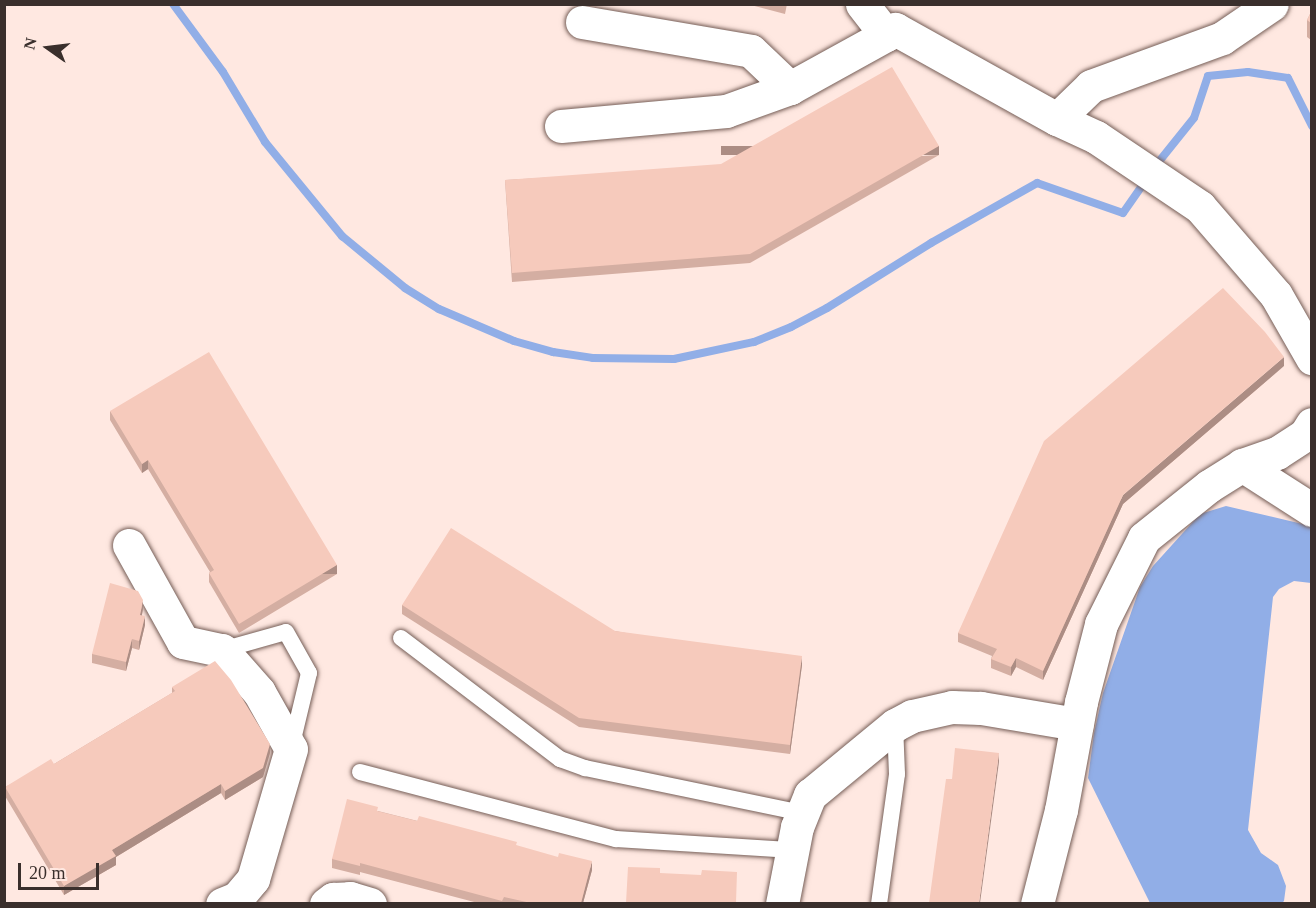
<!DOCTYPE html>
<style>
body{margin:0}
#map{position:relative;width:1316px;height:908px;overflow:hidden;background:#ffe8e1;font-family:"Times New Roman",serif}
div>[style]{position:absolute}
.water>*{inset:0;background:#91aee7}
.stream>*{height:8px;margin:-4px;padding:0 4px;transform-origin:4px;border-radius:4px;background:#91aee7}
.roads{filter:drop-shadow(0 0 2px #765e57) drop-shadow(0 0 2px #765e57)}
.lane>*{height:16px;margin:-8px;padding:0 8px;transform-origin:8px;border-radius:8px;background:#fff}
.street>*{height:33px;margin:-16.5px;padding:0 16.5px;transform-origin:16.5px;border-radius:16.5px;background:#fff}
.wall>*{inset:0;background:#d4aea2}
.shaded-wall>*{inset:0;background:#ac8d84;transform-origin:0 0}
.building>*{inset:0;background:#f6cabc}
span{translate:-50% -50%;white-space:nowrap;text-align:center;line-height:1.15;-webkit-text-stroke:4.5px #ffe8e1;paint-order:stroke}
.frame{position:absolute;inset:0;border:6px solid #3a2f2c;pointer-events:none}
.north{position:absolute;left:18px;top:18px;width:60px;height:60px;-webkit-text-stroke:4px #ffe8e1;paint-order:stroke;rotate:284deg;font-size:16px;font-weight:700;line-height:24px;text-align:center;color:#3a2f2c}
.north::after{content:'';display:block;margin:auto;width:21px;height:27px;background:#3a2f2c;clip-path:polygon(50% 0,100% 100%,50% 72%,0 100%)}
.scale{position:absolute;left:18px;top:863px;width:81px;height:27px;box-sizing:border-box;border:3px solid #3a2f2c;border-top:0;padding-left:8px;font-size:18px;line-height:21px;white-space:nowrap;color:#3a2f2c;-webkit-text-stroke:4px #ffe8e1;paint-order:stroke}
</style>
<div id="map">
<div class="water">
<div style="clip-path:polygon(1226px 506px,1311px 526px,1311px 583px,1294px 581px,1279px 589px,1273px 597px,1248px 830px,1261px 853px,1278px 865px,1286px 886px,1284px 901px,1282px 903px,1150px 903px,1088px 778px,1094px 733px,1103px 693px,1140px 587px,1153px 566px,1200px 514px)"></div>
</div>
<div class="stream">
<div style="left:173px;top:4px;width:84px;rotate:53.7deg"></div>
<div style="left:223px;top:72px;width:82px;rotate:59deg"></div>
<div style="left:265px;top:142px;width:122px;rotate:50.7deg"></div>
<div style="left:342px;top:236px;width:82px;rotate:39.5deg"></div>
<div style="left:405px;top:288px;width:40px;rotate:32deg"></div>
<div style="left:439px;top:309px;width:82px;rotate:23.1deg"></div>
<div style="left:514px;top:341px;width:41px;rotate:15.8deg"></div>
<div style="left:553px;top:352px;width:40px;rotate:8.5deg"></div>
<div style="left:593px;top:358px;width:81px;rotate:0.7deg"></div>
<div style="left:674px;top:359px;width:82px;rotate:-12deg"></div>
<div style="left:754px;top:342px;width:40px;rotate:-22deg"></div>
<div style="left:791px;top:327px;width:41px;rotate:-27.8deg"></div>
<div style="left:827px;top:308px;width:123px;rotate:-32deg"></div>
<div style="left:931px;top:243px;width:122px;rotate:-29.5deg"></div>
<div style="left:1037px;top:183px;width:91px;rotate:19.2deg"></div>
<div style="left:1123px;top:213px;width:40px;rotate:-55.1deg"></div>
<div style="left:1153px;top:169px;width:65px;rotate:-51.2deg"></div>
<div style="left:1194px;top:118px;width:44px;rotate:-71.6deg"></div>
<div style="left:1208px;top:76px;width:40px;rotate:-5.7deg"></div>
<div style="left:1248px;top:72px;width:40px;rotate:8.5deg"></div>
<div style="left:1288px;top:78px;width:54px;rotate:63.4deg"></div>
</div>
<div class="roads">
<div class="lane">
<div style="left:401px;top:638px;width:200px;rotate:37.3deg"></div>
<div style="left:560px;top:759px;width:27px;rotate:20deg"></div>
<div style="left:585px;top:768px;width:223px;rotate:11.7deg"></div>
<div style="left:222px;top:650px;width:66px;rotate:-15.7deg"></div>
<div style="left:286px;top:632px;width:47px;rotate:60.7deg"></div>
<div style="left:309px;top:673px;width:77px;rotate:103.5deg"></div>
<div style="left:360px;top:772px;width:265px;rotate:14.7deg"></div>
<div style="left:616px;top:839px;width:177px;rotate:3.6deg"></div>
<div style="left:879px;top:904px;width:131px;rotate:-82.1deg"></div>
<div style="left:897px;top:774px;width:49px;rotate:-92.3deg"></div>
</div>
<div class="street">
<div style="left:862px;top:4px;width:39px;rotate:52deg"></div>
<div style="left:886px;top:35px;width:11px;rotate:-34deg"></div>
<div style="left:895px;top:29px;width:185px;rotate:29.1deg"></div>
<div style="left:1057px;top:119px;width:43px;rotate:24.8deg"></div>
<div style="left:1096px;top:137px;width:125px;rotate:33.9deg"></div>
<div style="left:1200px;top:207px;width:116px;rotate:49.2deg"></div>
<div style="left:1276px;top:295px;width:73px;rotate:60.3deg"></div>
<div style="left:582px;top:22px;width:171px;rotate:9.7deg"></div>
<div style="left:751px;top:51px;width:54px;rotate:43.5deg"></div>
<div style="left:1057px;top:119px;width:47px;rotate:-44.1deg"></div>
<div style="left:1091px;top:86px;width:140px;rotate:-20.1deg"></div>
<div style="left:1222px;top:38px;width:60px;rotate:-34.2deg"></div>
<div style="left:561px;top:126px;width:166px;rotate:-5.2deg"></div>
<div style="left:726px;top:111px;width:68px;rotate:-19.8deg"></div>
<div style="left:790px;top:88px;width:110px;rotate:-28.9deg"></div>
<div style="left:1242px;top:465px;width:83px;rotate:32.7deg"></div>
<div style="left:129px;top:545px;width:111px;rotate:60.9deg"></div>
<div style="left:183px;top:642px;width:40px;rotate:12deg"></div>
<div style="left:222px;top:650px;width:56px;rotate:48.6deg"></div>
<div style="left:259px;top:692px;width:65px;rotate:60.7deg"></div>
<div style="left:291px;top:749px;width:135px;rotate:106.3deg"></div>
<div style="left:253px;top:879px;width:25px;rotate:130deg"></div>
<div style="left:237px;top:898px;width:16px;rotate:158deg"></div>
<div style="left:326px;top:904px;width:9px;rotate:-36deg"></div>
<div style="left:333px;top:899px;width:17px;rotate:-3deg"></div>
<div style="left:350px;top:898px;width:21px;rotate:17deg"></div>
<div style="left:782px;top:904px;width:78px;rotate:-79deg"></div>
<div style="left:797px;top:827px;width:35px;rotate:-68deg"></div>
<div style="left:810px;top:795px;width:110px;rotate:-39.5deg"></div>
<div style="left:895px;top:725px;width:19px;rotate:-28deg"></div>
<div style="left:912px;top:716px;width:41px;rotate:-12.7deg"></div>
<div style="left:952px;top:707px;width:29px;rotate:2deg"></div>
<div style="left:981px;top:708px;width:97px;rotate:9.5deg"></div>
<div style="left:1037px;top:904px;width:97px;rotate:-75.7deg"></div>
<div style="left:1061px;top:810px;width:110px;rotate:-79.5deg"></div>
<div style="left:1081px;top:702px;width:81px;rotate:-75.6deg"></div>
<div style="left:1101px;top:624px;width:96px;rotate:-63.4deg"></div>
<div style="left:1144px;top:538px;width:83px;rotate:-38.7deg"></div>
<div style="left:1209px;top:486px;width:39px;rotate:-32deg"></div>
<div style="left:1242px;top:465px;width:37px;rotate:-19deg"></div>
<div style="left:1277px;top:453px;width:33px;rotate:-33deg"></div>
<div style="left:1305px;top:435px;width:13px;rotate:-58deg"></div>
</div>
</div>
<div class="wall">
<div style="clip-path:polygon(747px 4px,787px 4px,785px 14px)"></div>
<div style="clip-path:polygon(1311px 12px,1311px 40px,1307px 37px,1307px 20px)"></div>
<div style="clip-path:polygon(939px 155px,750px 263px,512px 282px,505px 180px)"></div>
<div style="clip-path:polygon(1284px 366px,1123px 504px,1043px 680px,1016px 667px,1011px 676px,991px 668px,991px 659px,992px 656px,958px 642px,958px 633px)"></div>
<div style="clip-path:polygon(110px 411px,337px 574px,239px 633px,209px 582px,209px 573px,210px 572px,148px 469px,142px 473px,110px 420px)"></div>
<div style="clip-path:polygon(402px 605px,615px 631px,802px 665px,790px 754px,579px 727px,402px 614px)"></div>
<div style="clip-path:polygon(143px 609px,142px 615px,145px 625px,139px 650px,132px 648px,126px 671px,92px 663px,92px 654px)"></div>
<div style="clip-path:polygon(172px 687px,270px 753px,263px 777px,225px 800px,221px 793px,116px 857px,116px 865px,64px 895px,5px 796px,5px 787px,54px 764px,172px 693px)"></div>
<div style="clip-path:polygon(378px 811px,517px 846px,592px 870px,583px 903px,478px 903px,360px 872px,360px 875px,332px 868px,332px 859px)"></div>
</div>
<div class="shaded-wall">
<div style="left:939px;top:146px;width:9px;height:218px;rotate:90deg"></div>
<div style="clip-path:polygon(1284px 357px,1284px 366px,1123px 504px,1043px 680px,1043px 671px,1123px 495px)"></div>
<div style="clip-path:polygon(148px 460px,148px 469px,142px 473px,142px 464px)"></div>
<div style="left:337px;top:565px;width:9px;height:114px;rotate:90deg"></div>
<div style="clip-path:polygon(143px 600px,143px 609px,140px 624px,140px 615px)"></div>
<div style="clip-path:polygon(145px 616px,145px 625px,139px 650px,139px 641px)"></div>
<div style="clip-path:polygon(132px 639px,132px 648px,126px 671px,126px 662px)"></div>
<div style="clip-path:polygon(802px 656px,802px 665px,790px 754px,790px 745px)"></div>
<div style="clip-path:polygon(1016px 658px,1016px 667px,1011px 676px,1011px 667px)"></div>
<div style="clip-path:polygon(270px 744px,270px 753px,263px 777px,225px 800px,225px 791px)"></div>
<div style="clip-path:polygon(999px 753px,999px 762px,980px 903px,979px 903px)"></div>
<div style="clip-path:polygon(221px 784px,221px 793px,116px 857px,116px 865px,64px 895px,64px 886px,112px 850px)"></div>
<div style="clip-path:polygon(592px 861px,592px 870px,583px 903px,581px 903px)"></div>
</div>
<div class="building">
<div style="clip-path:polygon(1311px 12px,1311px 23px,1307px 20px)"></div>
<div style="clip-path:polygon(892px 67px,939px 146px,750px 254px,512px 273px,505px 180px,721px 164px)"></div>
<div style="clip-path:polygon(1223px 288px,1265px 332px,1284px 357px,1123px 495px,1043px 671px,1016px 658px,1011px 667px,991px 659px,997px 649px,958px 633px,1044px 441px)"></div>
<div style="clip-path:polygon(209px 352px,337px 565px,239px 624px,209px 573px,214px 570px,148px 460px,142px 464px,110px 411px)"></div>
<div style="clip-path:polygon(451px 528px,615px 631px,802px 656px,790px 745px,579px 718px,402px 605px)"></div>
<div style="clip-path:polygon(110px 583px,138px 591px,143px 600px,140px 615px,145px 616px,139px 641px,132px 639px,126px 662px,92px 654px)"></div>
<div style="clip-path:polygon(215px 661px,231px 680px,270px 744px,263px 768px,225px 791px,221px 784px,112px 850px,116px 856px,64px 886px,5px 787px,51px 759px,54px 764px,175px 691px,172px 687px)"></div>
<div style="clip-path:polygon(955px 748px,999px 753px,979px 903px,929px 903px,946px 779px,952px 779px)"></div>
<div style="clip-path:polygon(347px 799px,378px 807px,377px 811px,417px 821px,419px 816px,517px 842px,516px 845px,558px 857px,559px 853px,592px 861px,581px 903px,531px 903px,504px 897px,502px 901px,360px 863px,360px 866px,332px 859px)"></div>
<div style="clip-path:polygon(628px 867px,660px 868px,660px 873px,701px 875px,702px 870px,737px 872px,736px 903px,626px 903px)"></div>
</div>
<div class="frame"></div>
<div class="north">N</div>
<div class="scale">20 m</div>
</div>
